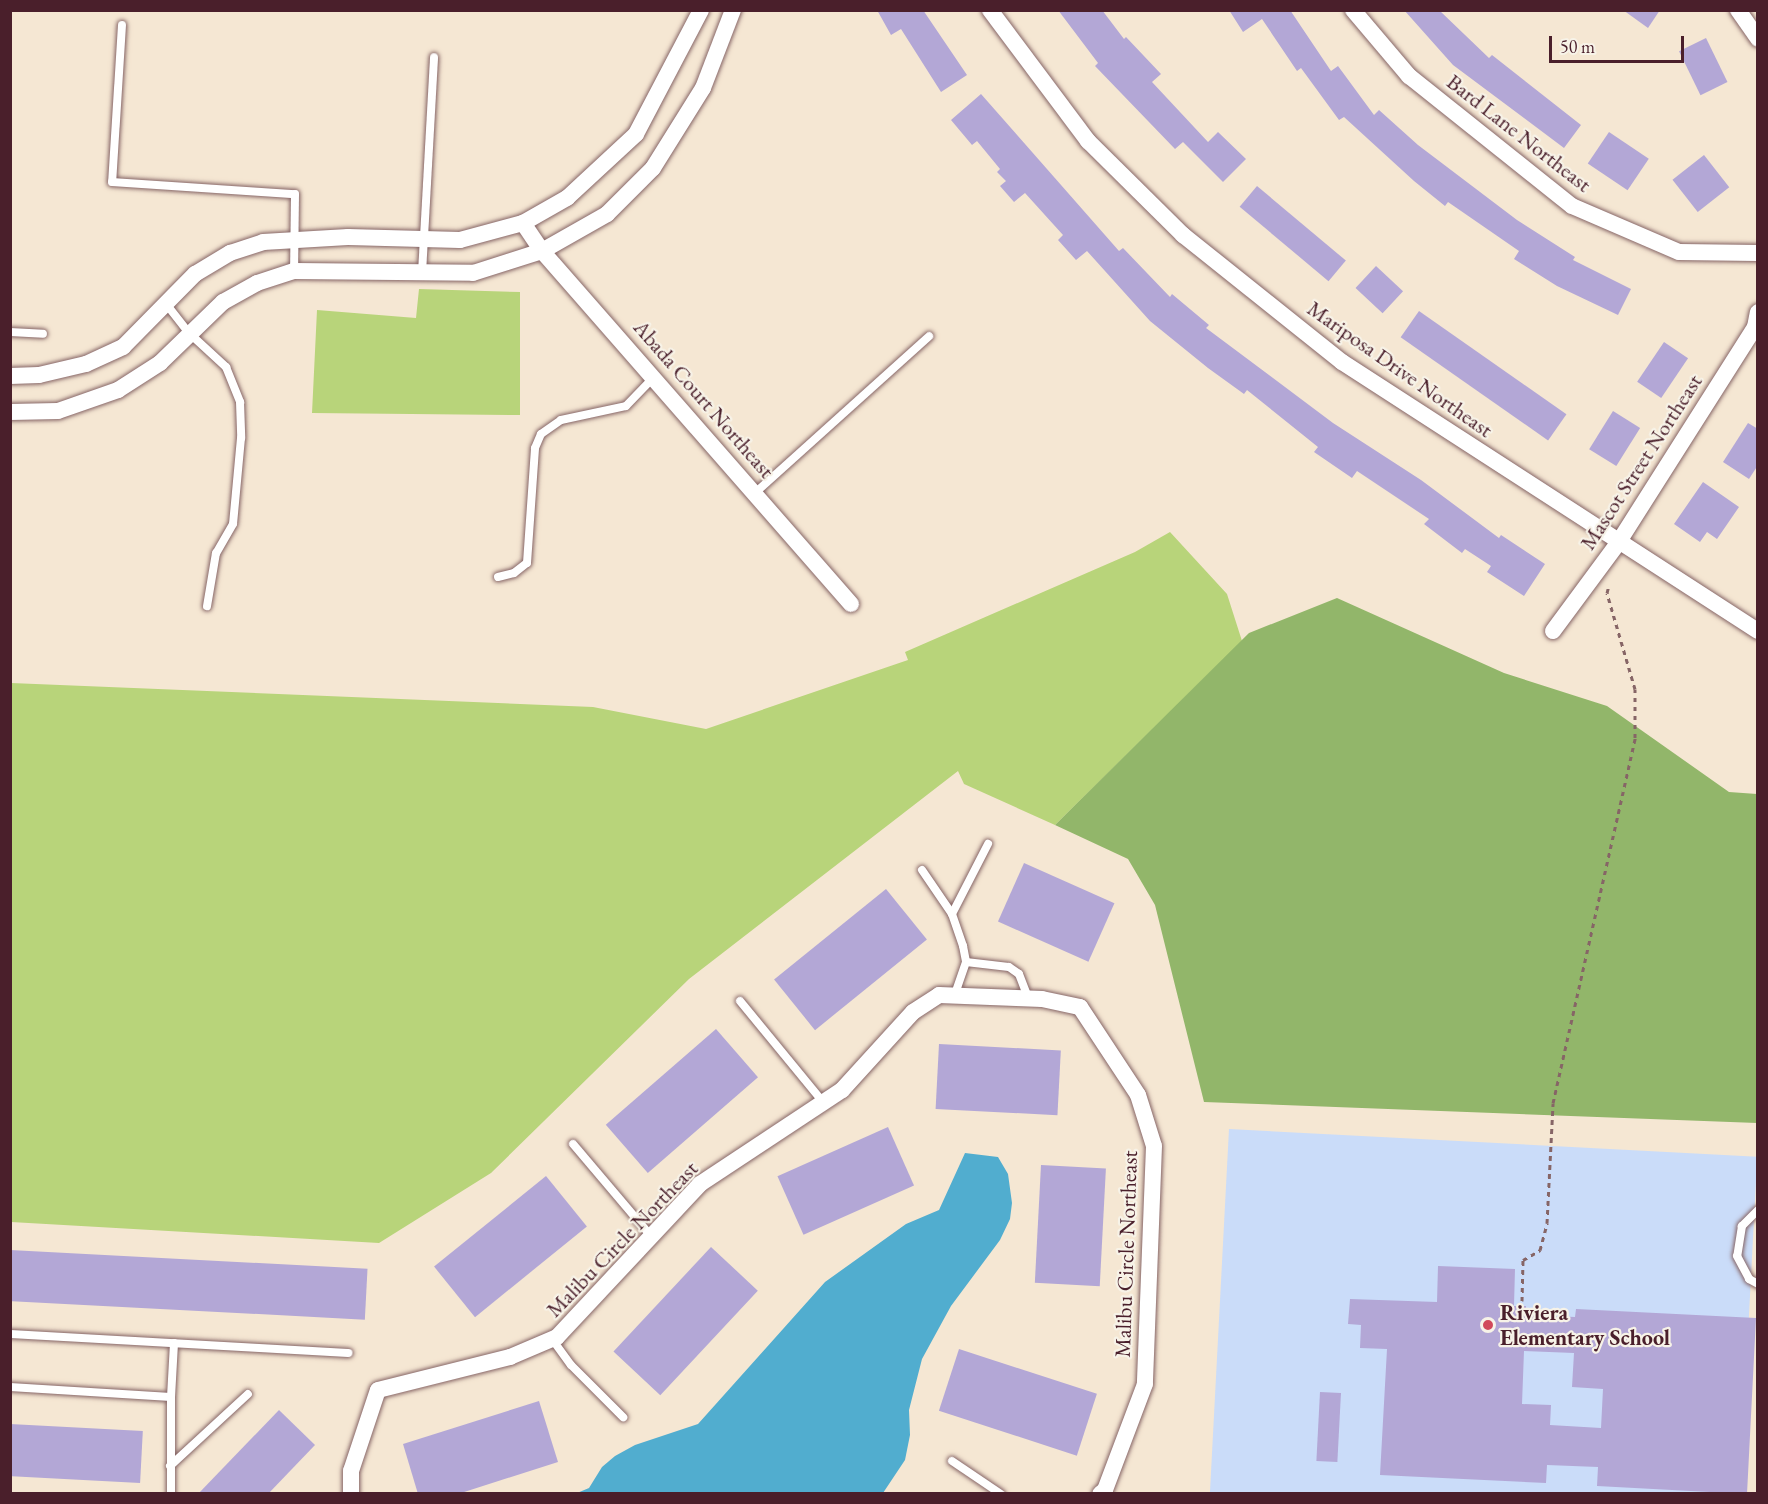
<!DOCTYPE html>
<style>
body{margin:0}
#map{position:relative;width:1768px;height:1504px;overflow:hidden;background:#f5e7d3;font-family:"EB Garamond",serif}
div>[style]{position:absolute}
.built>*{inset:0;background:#cadcf9;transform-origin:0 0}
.green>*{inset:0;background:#b8d47a}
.forest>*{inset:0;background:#92b66a}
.water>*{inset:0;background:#51adcf}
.building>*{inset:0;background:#b3a7d6;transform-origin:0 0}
.path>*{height:3px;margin-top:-1.5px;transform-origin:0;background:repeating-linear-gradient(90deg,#866566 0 4.5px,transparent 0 9px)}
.roads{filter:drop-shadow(0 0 2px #866566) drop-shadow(0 0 2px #866566)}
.service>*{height:8px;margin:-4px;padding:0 4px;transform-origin:4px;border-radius:4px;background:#fff}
.minor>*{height:16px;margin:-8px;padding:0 8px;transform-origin:8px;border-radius:8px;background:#fff}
.dots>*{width:16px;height:16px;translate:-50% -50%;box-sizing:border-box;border:3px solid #f7f3e8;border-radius:50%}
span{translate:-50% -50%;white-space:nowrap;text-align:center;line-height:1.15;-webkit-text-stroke:4.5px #f7f3e8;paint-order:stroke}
.street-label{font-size:22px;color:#4a1f2b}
.poi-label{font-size:22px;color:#4a1f2b;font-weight:700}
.left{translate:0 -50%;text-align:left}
.frame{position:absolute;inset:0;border:12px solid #4a1f2b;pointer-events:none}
.scale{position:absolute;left:1549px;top:36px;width:135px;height:27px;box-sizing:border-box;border:3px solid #4a1f2b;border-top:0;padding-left:8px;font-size:18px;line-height:21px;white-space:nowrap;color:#4a1f2b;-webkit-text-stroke:4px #f7f3e8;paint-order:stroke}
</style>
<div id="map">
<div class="built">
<div style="left:1229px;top:1129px;width:529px;height:365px;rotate:3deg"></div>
</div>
<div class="green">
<div style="clip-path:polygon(419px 289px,520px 292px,520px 415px,312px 413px,317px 310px,416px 318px)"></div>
<div style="clip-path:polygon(1170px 532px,1227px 594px,1242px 641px,1055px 825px,964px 784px,958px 771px,689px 979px,491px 1173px,379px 1243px,11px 1222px,11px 683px,593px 707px,706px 729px,908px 660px,905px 652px,1135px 552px)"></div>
</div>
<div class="forest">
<div style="clip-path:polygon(1337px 598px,1504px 673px,1607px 706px,1729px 792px,1757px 794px,1757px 1123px,1204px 1102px,1155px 905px,1128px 859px,1055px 825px,1249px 633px)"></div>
</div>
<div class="water">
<div style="clip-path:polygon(965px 1153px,998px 1157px,1008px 1174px,1012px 1203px,1010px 1219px,1000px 1240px,951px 1306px,922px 1359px,909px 1410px,910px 1435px,905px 1460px,883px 1493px,577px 1493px,589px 1488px,602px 1467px,615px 1456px,635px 1445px,698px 1424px,825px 1282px,906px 1224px,939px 1210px)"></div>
</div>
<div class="building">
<div style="clip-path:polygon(877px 10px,923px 10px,967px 75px,941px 92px,901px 29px,891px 35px)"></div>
<div style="clip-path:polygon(1058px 10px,1102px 10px,1124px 39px,1126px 37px,1161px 74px,1152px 82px,1208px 142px,1218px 132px,1246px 159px,1223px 182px,1183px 142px,1175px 149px,1095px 66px,1098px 63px)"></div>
<div style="clip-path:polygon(1229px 10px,1290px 10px,1331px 71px,1338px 66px,1374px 115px,1379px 110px,1418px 145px,1517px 220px,1575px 257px,1573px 260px,1631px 289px,1618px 315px,1557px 286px,1514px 259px,1519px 251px,1448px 202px,1445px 206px,1414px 181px,1344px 117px,1339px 120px,1301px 68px,1297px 71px,1262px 19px,1243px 32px)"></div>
<div style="clip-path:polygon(1404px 10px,1440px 11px,1489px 58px,1492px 55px,1581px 125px,1564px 148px,1453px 65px)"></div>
<div style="clip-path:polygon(1623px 10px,1660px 10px,1648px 28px)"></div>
<div style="left:1706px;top:38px;width:49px;height:30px;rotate:64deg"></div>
<div style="clip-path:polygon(981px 94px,1119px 251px,1123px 248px,1170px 297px,1172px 294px,1209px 325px,1206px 328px,1333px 423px,1421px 480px,1499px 538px,1501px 535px,1545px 564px,1524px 596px,1487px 572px,1491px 566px,1465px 549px,1462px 553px,1424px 524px,1429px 519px,1357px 471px,1352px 478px,1314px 452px,1318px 447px,1247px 390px,1244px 394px,1208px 368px,1150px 321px,1087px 251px,1076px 260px,1058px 240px,1063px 235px,1025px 193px,1014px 202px,1000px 186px,1006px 181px,997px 172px,1000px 169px,977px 141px,972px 145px,951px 120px)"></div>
<div style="left:1609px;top:132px;width:48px;height:38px;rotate:34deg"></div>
<div style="left:1704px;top:155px;width:41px;height:40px;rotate:52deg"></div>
<div style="left:1257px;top:186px;width:116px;height:27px;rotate:40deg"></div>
<div style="left:1376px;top:266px;width:37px;height:30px;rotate:43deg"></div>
<div style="left:1419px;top:311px;width:180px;height:32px;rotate:35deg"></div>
<div style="left:1664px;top:342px;width:29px;height:48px;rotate:34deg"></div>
<div style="left:1613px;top:411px;width:32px;height:45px;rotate:32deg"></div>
<div style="clip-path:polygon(1748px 423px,1758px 429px,1758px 465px,1749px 479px,1723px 462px)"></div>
<div style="clip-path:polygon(1703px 482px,1739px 507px,1717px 539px,1707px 532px,1700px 542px,1674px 524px)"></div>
<div style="left:1024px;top:863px;width:99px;height:64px;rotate:24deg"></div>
<div style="left:886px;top:889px;width:65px;height:144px;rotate:51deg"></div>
<div style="left:716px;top:1029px;width:64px;height:146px;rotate:49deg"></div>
<div style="left:939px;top:1044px;width:122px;height:65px;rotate:3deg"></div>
<div style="left:888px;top:1127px;width:64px;height:121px;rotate:66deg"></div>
<div style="left:1041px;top:1165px;width:65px;height:118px;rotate:3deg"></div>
<div style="left:546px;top:1176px;width:65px;height:144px;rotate:51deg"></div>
<div style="left:711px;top:1247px;width:64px;height:143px;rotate:43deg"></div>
<div style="left:10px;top:1250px;width:358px;height:51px;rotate:3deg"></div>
<div style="clip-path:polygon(evenodd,1438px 1266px,1515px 1269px,1514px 1306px,1526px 1306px,1526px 1315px,1575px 1317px,1576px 1309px,1756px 1318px,1747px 1494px,1597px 1486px,1598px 1467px,1547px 1465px,1546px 1483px,1380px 1475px,1387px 1349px,1360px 1348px,1361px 1325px,1348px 1324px,1350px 1299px,1437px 1302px,1438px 1266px,1524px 1351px,1574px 1353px,1572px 1387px,1603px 1389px,1601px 1428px,1550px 1425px,1551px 1405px,1522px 1404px,1524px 1351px)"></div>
<div style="left:959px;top:1349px;width:145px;height:65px;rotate:18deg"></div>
<div style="left:1320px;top:1392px;width:21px;height:69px;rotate:3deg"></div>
<div style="clip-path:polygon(539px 1401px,558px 1462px,458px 1494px,418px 1494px,403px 1444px)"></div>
<div style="clip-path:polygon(279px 1410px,315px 1445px,268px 1494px,198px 1494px)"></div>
<div style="left:10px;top:1424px;width:133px;height:52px;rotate:3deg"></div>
</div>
<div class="path">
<div style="left:1522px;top:1301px;width:41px;rotate:-88.6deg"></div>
<div style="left:1523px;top:1260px;width:20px;rotate:-30deg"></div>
<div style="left:1540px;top:1250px;width:28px;rotate:-75deg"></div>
<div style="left:1547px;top:1223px;width:120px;rotate:-87.1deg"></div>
<div style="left:1553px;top:1103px;width:374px;rotate:-77.3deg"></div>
<div style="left:1635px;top:738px;width:49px;rotate:-90deg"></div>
<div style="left:1635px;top:689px;width:100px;rotate:-106.3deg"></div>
<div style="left:1607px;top:593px;width:8px;rotate:-76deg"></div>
</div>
<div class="roads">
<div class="service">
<div style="left:122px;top:25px;width:157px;rotate:93.6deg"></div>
<div style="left:112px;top:182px;width:183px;rotate:3.8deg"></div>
<div style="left:295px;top:194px;width:77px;rotate:90.7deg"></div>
<div style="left:422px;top:273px;width:216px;rotate:-86.8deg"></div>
<div style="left:167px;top:305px;width:34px;rotate:52deg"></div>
<div style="left:188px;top:332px;width:52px;rotate:42.6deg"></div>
<div style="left:226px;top:367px;width:38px;rotate:68deg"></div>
<div style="left:240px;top:402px;width:36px;rotate:88deg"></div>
<div style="left:241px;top:438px;width:86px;rotate:95.3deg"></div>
<div style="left:233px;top:524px;width:34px;rotate:120deg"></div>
<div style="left:216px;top:553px;width:54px;rotate:99.6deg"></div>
<div style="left:10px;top:332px;width:33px;rotate:3deg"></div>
<div style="left:756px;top:492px;width:233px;rotate:-42deg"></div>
<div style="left:498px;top:577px;width:16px;rotate:-14deg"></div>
<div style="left:514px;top:573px;width:16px;rotate:-38deg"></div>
<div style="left:527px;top:563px;width:115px;rotate:-86deg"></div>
<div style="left:535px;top:448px;width:15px;rotate:-67deg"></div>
<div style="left:541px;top:434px;width:24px;rotate:-35deg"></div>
<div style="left:561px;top:420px;width:66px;rotate:-12.2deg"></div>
<div style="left:626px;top:406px;width:42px;rotate:-46deg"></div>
<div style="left:922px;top:870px;width:53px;rotate:55.7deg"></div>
<div style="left:952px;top:914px;width:34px;rotate:71deg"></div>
<div style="left:963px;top:946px;width:16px;rotate:79deg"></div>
<div style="left:966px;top:962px;width:36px;rotate:109deg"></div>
<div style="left:952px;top:914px;width:79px;rotate:-62.8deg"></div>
<div style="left:966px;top:962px;width:43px;rotate:6.6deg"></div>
<div style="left:1009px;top:967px;width:12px;rotate:35deg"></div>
<div style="left:1019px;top:974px;width:26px;rotate:69deg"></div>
<div style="left:740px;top:1001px;width:131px;rotate:50.6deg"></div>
<div style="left:573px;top:1144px;width:121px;rotate:49.7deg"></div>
<div style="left:1758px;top:1210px;width:23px;rotate:135deg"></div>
<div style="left:1742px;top:1226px;width:30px;rotate:99deg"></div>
<div style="left:1737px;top:1256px;width:26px;rotate:62deg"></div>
<div style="left:1749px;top:1279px;width:10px;rotate:29deg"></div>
<div style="left:10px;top:1334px;width:339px;rotate:3.2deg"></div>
<div style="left:552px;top:1339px;width:32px;rotate:54deg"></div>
<div style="left:571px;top:1365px;width:74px;rotate:45deg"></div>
<div style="left:10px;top:1387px;width:161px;rotate:3.6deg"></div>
<div style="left:171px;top:1397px;width:97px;rotate:90deg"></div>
<div style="left:171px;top:1397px;width:54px;rotate:-86.8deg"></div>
<div style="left:952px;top:1461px;width:59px;rotate:34deg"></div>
<div style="left:170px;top:1466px;width:106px;rotate:-42.7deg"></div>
</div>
<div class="minor">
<div style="left:990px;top:10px;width:164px;rotate:53.2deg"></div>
<div style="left:1088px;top:141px;width:134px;rotate:44.7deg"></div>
<div style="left:1183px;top:235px;width:203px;rotate:38.6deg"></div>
<div style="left:1342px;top:362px;width:495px;rotate:32.9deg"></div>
<div style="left:1353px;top:10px;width:87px;rotate:49.7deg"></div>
<div style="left:1409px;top:76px;width:208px;rotate:38.6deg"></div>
<div style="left:1572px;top:206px;width:116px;rotate:23.3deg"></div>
<div style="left:1679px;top:252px;width:79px;rotate:0.7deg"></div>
<div style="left:1738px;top:10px;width:35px;rotate:55deg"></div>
<div style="left:523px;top:223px;width:34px;rotate:56deg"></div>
<div style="left:542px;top:251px;width:469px;rotate:48.8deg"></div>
<div style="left:10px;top:376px;width:29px;rotate:-2deg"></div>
<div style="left:39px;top:375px;width:48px;rotate:-13.2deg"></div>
<div style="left:86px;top:364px;width:41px;rotate:-24.7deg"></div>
<div style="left:123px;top:347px;width:103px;rotate:-45.4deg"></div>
<div style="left:195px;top:274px;width:41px;rotate:-31deg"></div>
<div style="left:230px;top:253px;width:35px;rotate:-18deg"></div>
<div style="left:263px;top:242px;width:85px;rotate:-3.4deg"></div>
<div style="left:348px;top:237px;width:112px;rotate:1.5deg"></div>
<div style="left:460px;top:240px;width:65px;rotate:-15.1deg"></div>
<div style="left:523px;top:223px;width:51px;rotate:-29.6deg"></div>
<div style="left:567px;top:198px;width:94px;rotate:-42.8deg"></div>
<div style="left:636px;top:134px;width:140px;rotate:-62.3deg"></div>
<div style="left:10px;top:412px;width:48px;rotate:-1.2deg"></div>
<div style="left:58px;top:411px;width:64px;rotate:-19.3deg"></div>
<div style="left:118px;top:390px;width:50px;rotate:-32.7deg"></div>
<div style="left:160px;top:363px;width:88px;rotate:-44.1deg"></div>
<div style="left:223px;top:302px;width:39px;rotate:-29deg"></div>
<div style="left:257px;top:283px;width:39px;rotate:-18deg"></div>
<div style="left:294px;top:271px;width:179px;rotate:0.6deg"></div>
<div style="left:473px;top:273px;width:72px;rotate:-17.7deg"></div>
<div style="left:542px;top:251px;width:75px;rotate:-29.6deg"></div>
<div style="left:607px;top:214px;width:65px;rotate:-45deg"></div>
<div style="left:653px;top:168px;width:94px;rotate:-58deg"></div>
<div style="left:703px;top:88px;width:84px;rotate:-69deg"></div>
<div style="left:1553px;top:631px;width:109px;rotate:-53.5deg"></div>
<div style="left:1618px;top:543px;width:256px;rotate:-57.6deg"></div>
<div style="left:1755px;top:327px;width:15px;rotate:-79deg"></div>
<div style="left:351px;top:1494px;width:23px;rotate:-90deg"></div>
<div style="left:351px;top:1471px;width:85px;rotate:-71.6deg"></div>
<div style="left:378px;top:1390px;width:136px;rotate:-14deg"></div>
<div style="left:510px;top:1357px;width:51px;rotate:-23.1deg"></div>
<div style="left:557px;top:1337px;width:209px;rotate:-46.9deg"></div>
<div style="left:700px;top:1184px;width:170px;rotate:-33.5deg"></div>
<div style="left:842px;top:1090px;width:105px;rotate:-47.7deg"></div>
<div style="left:913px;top:1012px;width:31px;rotate:-33deg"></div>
<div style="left:939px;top:995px;width:103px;rotate:2.2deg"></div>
<div style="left:1042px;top:999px;width:39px;rotate:12deg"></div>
<div style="left:1080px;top:1007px;width:105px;rotate:56.6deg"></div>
<div style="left:1138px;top:1095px;width:53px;rotate:72.6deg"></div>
<div style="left:1154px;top:1146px;width:238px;rotate:92.2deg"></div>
<div style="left:1145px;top:1384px;width:113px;rotate:110.7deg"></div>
<div style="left:1105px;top:1490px;width:6px;rotate:141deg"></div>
</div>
</div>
<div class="dots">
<div style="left:1488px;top:1325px;background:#d1495b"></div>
</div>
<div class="street-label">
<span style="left:1519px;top:133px;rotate:38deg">Bard Lane Northeast</span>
<span style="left:1400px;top:369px;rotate:35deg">Mariposa Drive Northeast</span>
<span style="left:704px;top:399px;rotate:49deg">Abada Court Northeast</span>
<span style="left:1641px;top:462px;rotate:-57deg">Mascot Street Northeast</span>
<span style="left:622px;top:1239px;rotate:-46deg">Malibu Circle Northeast</span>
<span style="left:1126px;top:1254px;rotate:-88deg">Malibu Circle Northeast</span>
</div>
<div class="poi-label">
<span class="left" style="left:1500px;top:1325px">Riviera<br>Elementary School</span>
</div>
<div class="frame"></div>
<div class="scale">50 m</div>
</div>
